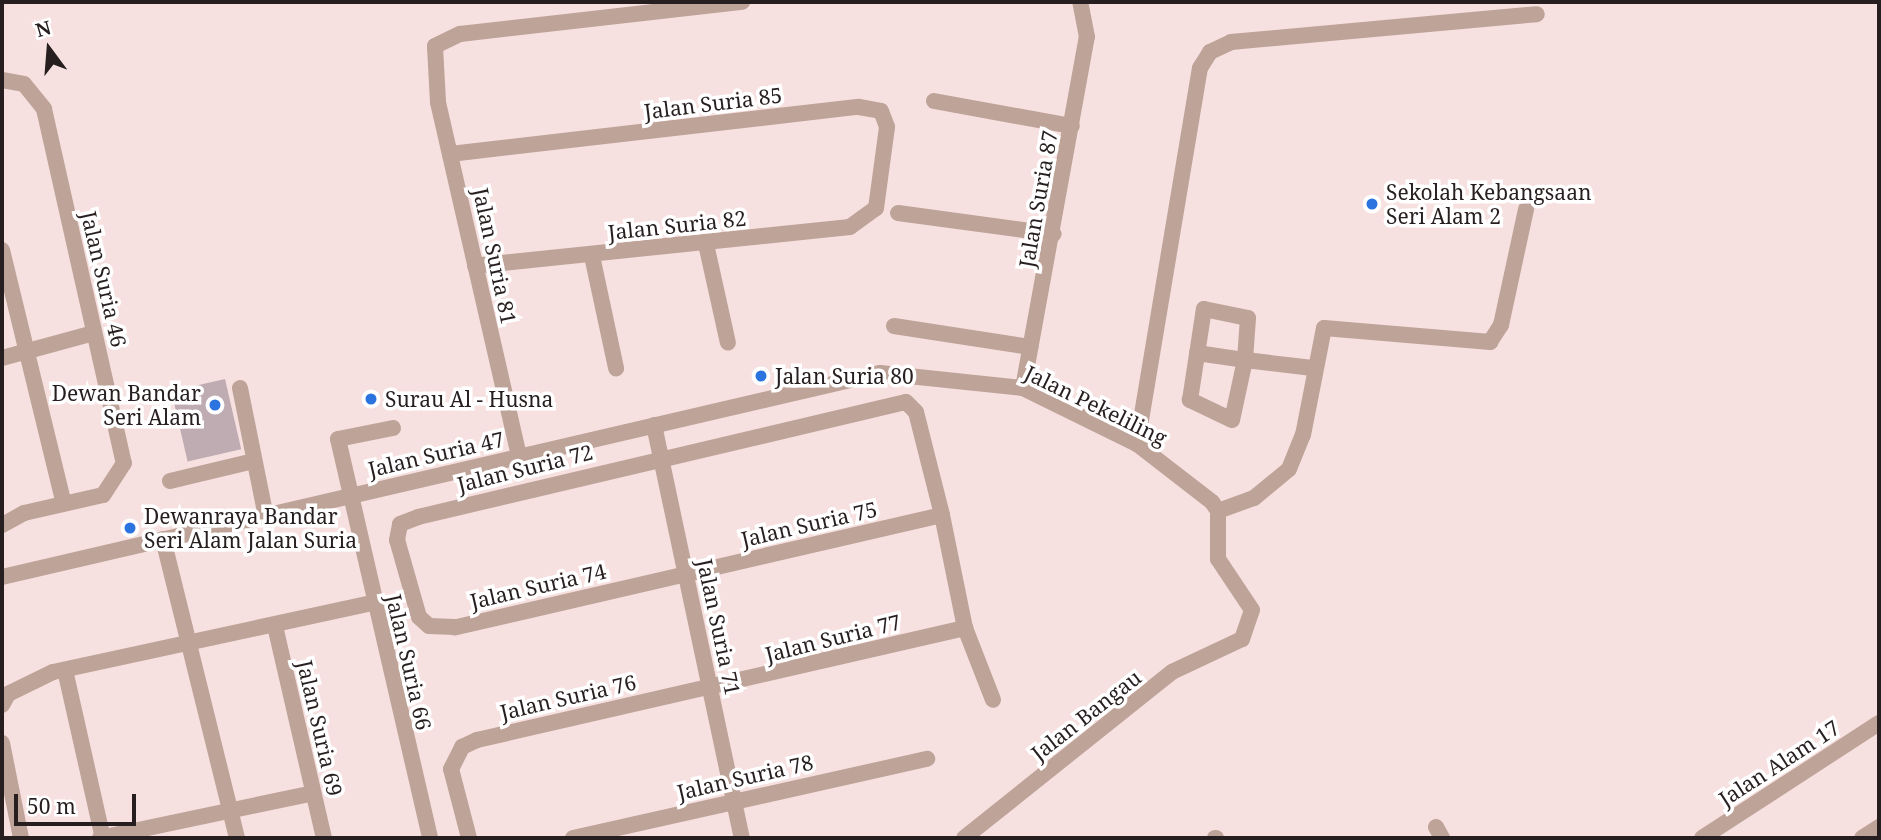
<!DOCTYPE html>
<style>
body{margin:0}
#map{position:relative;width:1881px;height:840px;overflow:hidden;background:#f7e0e0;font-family:"Noto Serif",serif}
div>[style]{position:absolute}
.building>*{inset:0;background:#bfabb2;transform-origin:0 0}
.minor>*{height:16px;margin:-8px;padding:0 8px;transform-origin:8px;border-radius:8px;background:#bea398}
.dots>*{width:19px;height:19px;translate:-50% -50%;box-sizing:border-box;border:4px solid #fff;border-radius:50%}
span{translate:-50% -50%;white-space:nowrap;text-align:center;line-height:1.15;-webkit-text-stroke:7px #fff;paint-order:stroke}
.street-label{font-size:21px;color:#271f1f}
.poi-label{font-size:21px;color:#271f1f}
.left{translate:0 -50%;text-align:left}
.right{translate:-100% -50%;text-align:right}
.frame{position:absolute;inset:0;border:4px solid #271f1f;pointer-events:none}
.north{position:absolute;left:14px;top:14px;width:70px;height:70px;-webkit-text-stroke:5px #fff;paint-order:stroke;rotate:344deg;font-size:19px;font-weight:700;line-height:28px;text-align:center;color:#271f1f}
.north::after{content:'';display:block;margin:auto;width:24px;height:32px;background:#271f1f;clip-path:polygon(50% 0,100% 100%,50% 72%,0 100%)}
.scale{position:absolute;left:14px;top:794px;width:122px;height:32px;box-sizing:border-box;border:4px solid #271f1f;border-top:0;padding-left:9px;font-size:21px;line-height:24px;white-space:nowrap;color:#271f1f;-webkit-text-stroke:5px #fff;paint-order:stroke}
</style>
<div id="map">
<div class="building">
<div style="left:225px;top:379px;width:72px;height:55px;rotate:77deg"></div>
</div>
<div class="minor">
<div style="left:2px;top:80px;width:22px;rotate:10deg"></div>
<div style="left:24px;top:84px;width:32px;rotate:51deg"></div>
<div style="left:44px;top:109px;width:363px;rotate:77.3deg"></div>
<div style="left:124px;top:463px;width:38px;rotate:123deg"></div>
<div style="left:103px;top:495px;width:81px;rotate:167.2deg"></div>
<div style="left:24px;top:513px;width:25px;rotate:151deg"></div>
<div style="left:934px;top:101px;width:140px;rotate:10.3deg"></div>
<div style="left:450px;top:154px;width:412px;rotate:-6.6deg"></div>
<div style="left:859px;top:107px;width:22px;rotate:10deg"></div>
<div style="left:881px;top:111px;width:17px;rotate:69deg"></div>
<div style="left:887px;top:127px;width:82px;rotate:97.7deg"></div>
<div style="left:876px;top:208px;width:32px;rotate:144deg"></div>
<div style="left:850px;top:227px;width:377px;rotate:174.1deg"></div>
<div style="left:898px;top:213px;width:157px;rotate:7.7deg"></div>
<div style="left:706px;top:244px;width:101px;rotate:77.5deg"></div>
<div style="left:2px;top:250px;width:261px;rotate:76.3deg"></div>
<div style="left:592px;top:256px;width:115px;rotate:77.9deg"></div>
<div style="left:894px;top:326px;width:138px;rotate:8.8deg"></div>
<div style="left:1197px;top:353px;width:49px;rotate:8.3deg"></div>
<div style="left:1245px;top:360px;width:61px;rotate:102.2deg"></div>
<div style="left:1232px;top:420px;width:47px;rotate:-154.5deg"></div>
<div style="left:1190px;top:400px;width:92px;rotate:-81.3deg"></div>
<div style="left:1204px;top:309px;width:45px;rotate:11.6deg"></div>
<div style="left:1248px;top:318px;width:42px;rotate:94.1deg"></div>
<div style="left:1245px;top:360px;width:68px;rotate:6.7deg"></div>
<div style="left:2px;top:358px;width:95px;rotate:-15.2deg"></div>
<div style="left:240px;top:388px;width:126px;rotate:78.6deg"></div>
<div style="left:1023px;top:388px;width:357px;rotate:-79.7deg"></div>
<div style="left:1087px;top:37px;width:36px;rotate:-101deg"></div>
<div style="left:654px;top:425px;width:422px;rotate:78deg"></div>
<div style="left:393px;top:428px;width:56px;rotate:168.7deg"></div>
<div style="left:338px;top:439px;width:409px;rotate:77deg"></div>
<div style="left:1137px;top:444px;width:381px;rotate:-80.5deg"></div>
<div style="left:1200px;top:68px;width:19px;rotate:-58deg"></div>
<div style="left:1210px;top:52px;width:23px;rotate:-25deg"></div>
<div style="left:1231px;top:42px;width:307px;rotate:-5.2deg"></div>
<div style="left:519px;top:456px;width:363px;rotate:-102.9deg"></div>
<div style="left:438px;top:102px;width:56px;rotate:-93.1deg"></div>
<div style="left:435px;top:46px;width:28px;rotate:-26deg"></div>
<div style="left:460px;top:34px;width:284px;rotate:-6.5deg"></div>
<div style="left:170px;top:481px;width:86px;rotate:-13.4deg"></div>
<div style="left:1218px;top:511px;width:38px;rotate:-20deg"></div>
<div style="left:1254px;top:498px;width:45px;rotate:-39.6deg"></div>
<div style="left:1289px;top:469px;width:37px;rotate:-68deg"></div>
<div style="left:1303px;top:435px;width:109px;rotate:-78.9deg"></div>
<div style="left:1324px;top:328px;width:167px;rotate:4.8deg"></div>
<div style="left:1490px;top:342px;width:20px;rotate:-57deg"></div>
<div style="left:1501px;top:325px;width:119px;rotate:-77.8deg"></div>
<div style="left:942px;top:515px;width:500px;rotate:167deg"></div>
<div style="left:455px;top:627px;width:26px;rotate:-178deg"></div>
<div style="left:429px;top:626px;width:13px;rotate:-138deg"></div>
<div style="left:419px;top:617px;width:80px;rotate:-105.9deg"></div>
<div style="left:397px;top:540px;width:16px;rotate:-79deg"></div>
<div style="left:400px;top:524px;width:19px;rotate:-21deg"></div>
<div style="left:418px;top:517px;width:501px;rotate:-13.26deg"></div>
<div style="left:906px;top:402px;width:14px;rotate:45deg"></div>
<div style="left:916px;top:412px;width:106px;rotate:75.8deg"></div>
<div style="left:942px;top:515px;width:115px;rotate:78.5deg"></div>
<div style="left:965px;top:628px;width:77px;rotate:68.7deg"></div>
<div style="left:163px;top:539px;width:308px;rotate:76.1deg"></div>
<div style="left:2px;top:577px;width:901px;rotate:-13.08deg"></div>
<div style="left:880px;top:373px;width:144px;rotate:6deg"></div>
<div style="left:1023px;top:388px;width:127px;rotate:26.2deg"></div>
<div style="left:1137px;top:444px;width:95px;rotate:37.7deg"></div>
<div style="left:1212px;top:502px;width:11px;rotate:56deg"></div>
<div style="left:1218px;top:511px;width:48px;rotate:90deg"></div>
<div style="left:1218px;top:559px;width:61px;rotate:56.3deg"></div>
<div style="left:1252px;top:610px;width:31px;rotate:109deg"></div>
<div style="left:1242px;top:639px;width:77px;rotate:154.8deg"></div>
<div style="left:1172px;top:672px;width:266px;rotate:141.4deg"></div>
<div style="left:275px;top:626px;width:218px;rotate:77deg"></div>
<div style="left:65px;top:670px;width:172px;rotate:77.3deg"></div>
<div style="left:2px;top:705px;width:13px;rotate:-61deg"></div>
<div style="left:8px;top:694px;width:50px;rotate:-26.1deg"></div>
<div style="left:53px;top:672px;width:327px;rotate:-12.2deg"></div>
<div style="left:2px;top:743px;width:97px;rotate:78.7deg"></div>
<div style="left:1436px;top:827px;width:13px;rotate:61deg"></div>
<div style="left:100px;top:838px;width:218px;rotate:-11.9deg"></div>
<div style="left:469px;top:838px;width:71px;rotate:-104.6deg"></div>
<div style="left:451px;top:769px;width:25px;rotate:-63deg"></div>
<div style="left:462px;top:747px;width:17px;rotate:-25deg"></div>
<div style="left:477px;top:740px;width:501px;rotate:-12.93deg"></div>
<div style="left:573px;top:838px;width:363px;rotate:-12.6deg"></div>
<div style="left:1215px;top:838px;width:1px"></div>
<div style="left:1702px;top:838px;width:211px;rotate:-33deg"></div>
<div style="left:1862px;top:838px;width:20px;rotate:-33deg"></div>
</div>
<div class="dots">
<div style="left:1372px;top:204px;background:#2b73df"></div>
<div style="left:761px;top:376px;background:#2b73df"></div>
<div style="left:371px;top:399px;background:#2b73df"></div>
<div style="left:215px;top:405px;background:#2b73df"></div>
<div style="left:130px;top:528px;background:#2b73df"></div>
</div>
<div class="street-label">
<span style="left:713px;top:103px;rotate:-7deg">Jalan Suria 85</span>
<span style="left:1038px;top:199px;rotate:-80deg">Jalan Suria 87</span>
<span style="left:677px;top:225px;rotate:-6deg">Jalan Suria 82</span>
<span style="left:495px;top:256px;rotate:78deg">Jalan Suria 81</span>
<span style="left:104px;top:279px;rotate:77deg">Jalan Suria 46</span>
<span style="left:1096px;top:405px;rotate:26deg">Jalan Pekeliling</span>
<span style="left:436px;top:454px;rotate:-13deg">Jalan Suria 47</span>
<span style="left:525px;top:468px;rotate:-14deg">Jalan Suria 72</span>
<span style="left:809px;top:524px;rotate:-13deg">Jalan Suria 75</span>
<span style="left:538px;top:586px;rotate:-13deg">Jalan Suria 74</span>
<span style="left:719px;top:627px;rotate:78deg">Jalan Suria 71</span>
<span style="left:833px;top:638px;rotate:-14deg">Jalan Suria 77</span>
<span style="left:409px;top:662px;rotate:77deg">Jalan Suria 66</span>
<span style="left:568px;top:697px;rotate:-13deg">Jalan Suria 76</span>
<span style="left:1086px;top:715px;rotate:-38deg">Jalan Bangau</span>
<span style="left:320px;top:728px;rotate:77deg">Jalan Suria 69</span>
<span style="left:1779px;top:763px;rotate:-33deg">Jalan Alam 17</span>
<span style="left:745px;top:777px;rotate:-13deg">Jalan Suria 78</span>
</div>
<div class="poi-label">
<span class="left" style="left:1386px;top:204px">Sekolah Kebangsaan<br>Seri Alam 2</span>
<span class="left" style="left:775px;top:376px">Jalan Suria 80</span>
<span class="right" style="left:201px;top:405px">Dewan Bandar<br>Seri Alam</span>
<span class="left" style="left:385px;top:399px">Surau Al - Husna</span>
<span class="left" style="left:144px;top:528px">Dewanraya Bandar<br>Seri Alam Jalan Suria</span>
</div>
<div class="frame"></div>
<div class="north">N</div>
<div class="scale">50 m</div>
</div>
